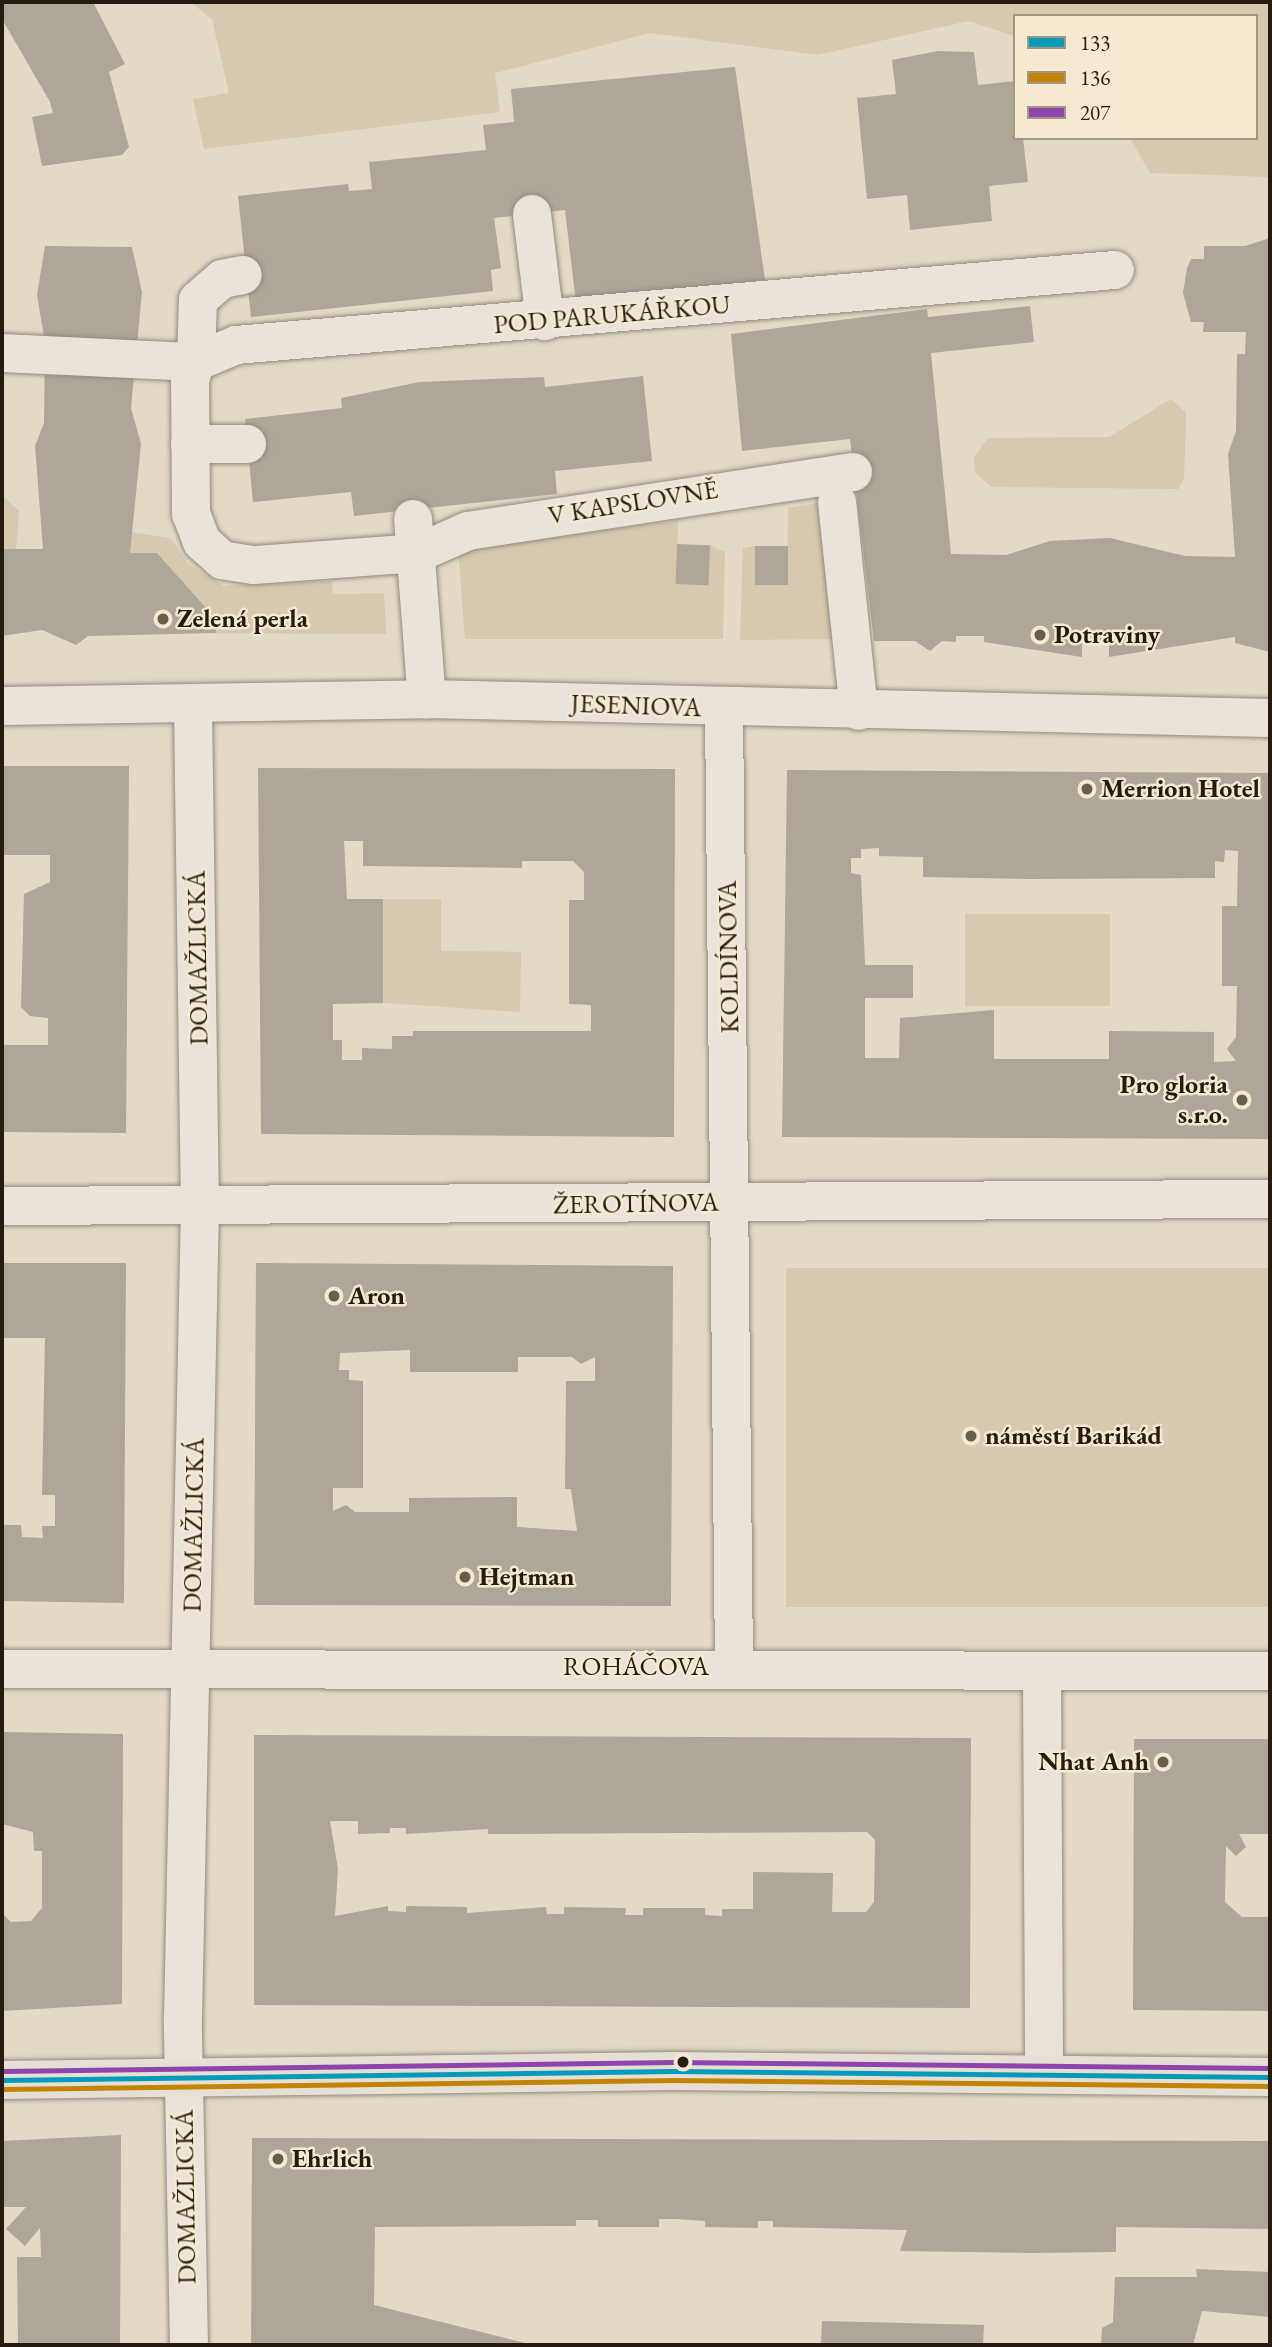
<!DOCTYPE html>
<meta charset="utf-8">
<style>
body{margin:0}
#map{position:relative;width:1272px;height:2347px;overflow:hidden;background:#e3d9c6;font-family:"EB Garamond",serif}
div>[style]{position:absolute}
.green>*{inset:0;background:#d7c9af;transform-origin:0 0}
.building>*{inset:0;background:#aea699;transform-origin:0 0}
.roads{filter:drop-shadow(0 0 2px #928a7e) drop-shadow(0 0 2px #928a7e)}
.minor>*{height:38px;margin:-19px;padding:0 19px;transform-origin:19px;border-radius:19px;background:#e9e3da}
.major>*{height:38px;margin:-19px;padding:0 19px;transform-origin:19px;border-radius:19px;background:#e5dfd4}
.bus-1>*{height:5px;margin:-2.5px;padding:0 2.5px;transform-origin:2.5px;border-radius:2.5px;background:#049bbb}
.bus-2>*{height:5px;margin:-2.5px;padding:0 2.5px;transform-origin:2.5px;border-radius:2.5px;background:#c38304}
.bus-3>*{height:5px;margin:-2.5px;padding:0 2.5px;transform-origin:2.5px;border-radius:2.5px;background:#8e44ad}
.dots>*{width:19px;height:19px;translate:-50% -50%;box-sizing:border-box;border:4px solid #f5e9d2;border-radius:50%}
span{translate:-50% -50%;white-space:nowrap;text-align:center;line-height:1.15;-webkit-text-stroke:5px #f5e9d2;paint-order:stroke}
.street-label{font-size:26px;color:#261b11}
.poi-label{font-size:26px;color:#261b11;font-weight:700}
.left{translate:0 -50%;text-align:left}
.right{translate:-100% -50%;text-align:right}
.frame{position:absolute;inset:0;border:4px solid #261b11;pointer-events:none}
.legend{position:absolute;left:1013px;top:14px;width:245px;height:126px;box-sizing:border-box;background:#f5e9d2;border:2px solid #a29785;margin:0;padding:9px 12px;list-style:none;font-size:21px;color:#261b11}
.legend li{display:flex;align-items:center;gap:14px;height:35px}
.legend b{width:35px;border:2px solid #a29785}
</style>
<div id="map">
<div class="green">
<div style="clip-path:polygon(190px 2px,1270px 2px,1270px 177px,1150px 173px,1130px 138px,1256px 138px,1256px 16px,1015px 16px,1015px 36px,968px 21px,818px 55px,650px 33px,495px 73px,500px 112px,204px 149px,193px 99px,229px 93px,212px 19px)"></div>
<div style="clip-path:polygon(1171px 399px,1186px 413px,1184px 478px,1178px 489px,991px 487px,975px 472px,974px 457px,988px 438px,1109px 437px)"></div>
<div style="clip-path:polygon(2px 495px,19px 511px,16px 549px,2px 549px)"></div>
<div style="clip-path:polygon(829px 501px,841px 639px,740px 640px,743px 548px,755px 546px,787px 586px,788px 508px)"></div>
<div style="clip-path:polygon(678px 521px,677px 584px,708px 584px,710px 545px,725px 552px,723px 639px,465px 639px,458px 547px)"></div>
<div style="clip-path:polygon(130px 532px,171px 538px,188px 564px,224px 586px,332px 581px,333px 594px,384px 593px,386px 634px,216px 633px,216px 619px,157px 553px,130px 553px)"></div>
<div style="clip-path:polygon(383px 899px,441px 899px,441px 951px,521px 952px,520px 1012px,383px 1003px)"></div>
<div style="left:1110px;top:914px;width:92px;height:145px;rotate:90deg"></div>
<div style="left:786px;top:1268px;width:484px;height:339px"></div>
</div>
<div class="building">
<div style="clip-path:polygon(2px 2px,93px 2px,125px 64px,109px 72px,129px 147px,122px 155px,42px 166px,32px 117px,53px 113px,50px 102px,2px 19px)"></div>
<div style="clip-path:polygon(938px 51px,974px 52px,978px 85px,1015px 81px,1015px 138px,1023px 138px,1028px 182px,989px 186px,992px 221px,910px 230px,907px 195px,867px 199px,857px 98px,896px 94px,892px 60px)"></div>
<div style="clip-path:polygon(735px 67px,765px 280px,576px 303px,565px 210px,494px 218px,501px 268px,491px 270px,493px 291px,251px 317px,238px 196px,348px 184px,349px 191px,372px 189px,369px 162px,486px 150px,483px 125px,514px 122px,511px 89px)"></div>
<div style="clip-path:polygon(1270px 238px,1270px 652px,1235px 643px,1235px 637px,1109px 657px,1109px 642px,1082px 642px,1082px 657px,984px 642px,984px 636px,956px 636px,956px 642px,942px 641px,930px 651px,915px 641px,874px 641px,850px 439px,742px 451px,731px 334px,927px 309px,928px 317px,1030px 306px,1034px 342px,931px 353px,951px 554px,1006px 555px,1050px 541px,1110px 538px,1185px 556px,1235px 557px,1228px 454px,1236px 431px,1237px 354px,1245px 354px,1246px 332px,1203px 332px,1204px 322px,1191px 322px,1183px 293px,1187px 268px,1191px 259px,1204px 259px,1204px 246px,1245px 246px)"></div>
<div style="clip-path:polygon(45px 246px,132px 247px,142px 292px,131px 408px,141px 444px,130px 553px,157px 553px,216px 619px,216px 633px,88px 636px,76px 645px,42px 630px,2px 636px,2px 549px,43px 549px,35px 446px,44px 423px,45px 343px,37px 295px)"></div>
<div style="clip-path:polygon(643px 376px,652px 461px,555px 471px,557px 494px,354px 516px,351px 492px,253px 502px,245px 419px,342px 408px,341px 398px,420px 382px,544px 377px,545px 387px)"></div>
<div style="left:677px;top:544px;width:33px;height:40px;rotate:2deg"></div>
<div style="left:755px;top:546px;width:33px;height:39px"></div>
<div style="clip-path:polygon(2px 766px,129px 766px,126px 1133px,2px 1132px,2px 1045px,48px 1045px,48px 1018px,30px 1016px,21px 1007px,24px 894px,50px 882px,50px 855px,2px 855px)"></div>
<div style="clip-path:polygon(evenodd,258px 768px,675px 769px,674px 1137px,261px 1134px,258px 768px,344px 841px,363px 841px,363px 866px,522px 868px,522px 861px,573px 861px,584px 872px,584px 900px,569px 900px,569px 1004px,591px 1005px,591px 1031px,413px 1031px,413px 1036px,392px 1036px,392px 1049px,362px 1048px,362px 1060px,342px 1060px,342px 1040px,333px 1040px,333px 1004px,383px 1003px,383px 899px,347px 899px,344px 841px)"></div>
<div style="clip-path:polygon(evenodd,787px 770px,1270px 773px,1270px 1139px,782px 1137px,787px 770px,879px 848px,879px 856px,923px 857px,923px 877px,1029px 879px,1215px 878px,1215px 861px,1224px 862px,1225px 850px,1238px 851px,1237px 906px,1222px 906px,1222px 986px,1237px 986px,1236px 1037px,1227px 1049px,1236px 1061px,1214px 1062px,1214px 1032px,1109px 1031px,1109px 1059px,994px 1059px,994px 1010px,900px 1018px,899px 1058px,865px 1058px,865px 998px,913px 998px,913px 965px,865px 965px,861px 875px,851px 873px,851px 858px,861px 858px,861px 849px,879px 848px)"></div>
<div style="clip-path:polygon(2px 1263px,126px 1263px,124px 1603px,2px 1601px,2px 1525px,21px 1525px,22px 1537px,43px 1538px,42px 1526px,55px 1526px,55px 1495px,42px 1495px,45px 1338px,2px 1338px)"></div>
<div style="clip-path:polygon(evenodd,256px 1263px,673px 1266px,671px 1606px,254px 1605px,256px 1263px,410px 1350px,410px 1372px,518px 1372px,518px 1357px,572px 1357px,581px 1364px,595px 1357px,595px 1381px,566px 1381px,565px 1489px,571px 1489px,577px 1531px,517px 1527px,517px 1497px,409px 1498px,409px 1512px,355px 1512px,346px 1505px,333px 1511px,333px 1488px,363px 1488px,363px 1381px,349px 1380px,349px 1370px,339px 1370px,340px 1353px,410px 1350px)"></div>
<div style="clip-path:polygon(2px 1732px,123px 1734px,122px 2004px,2px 2011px,2px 1913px,11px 1922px,31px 1921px,42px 1908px,42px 1851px,34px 1851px,33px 1832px,2px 1824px)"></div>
<div style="clip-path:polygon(evenodd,254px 1735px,971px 1738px,970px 2008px,254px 2005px,254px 1735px,330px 1821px,358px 1821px,358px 1834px,390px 1833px,390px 1828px,406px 1828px,406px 1834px,488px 1829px,488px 1834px,867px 1832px,875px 1840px,874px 1902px,866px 1912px,832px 1912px,833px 1873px,753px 1872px,753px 1909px,722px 1909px,722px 1916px,705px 1915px,705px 1908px,643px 1908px,643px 1915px,625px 1915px,626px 1908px,564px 1907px,564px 1914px,547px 1914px,546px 1907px,467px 1913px,467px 1907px,406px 1906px,406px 1912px,388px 1911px,388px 1906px,335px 1916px,338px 1869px,330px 1821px)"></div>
<div style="clip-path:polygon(1134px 1739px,1270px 1739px,1270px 1834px,1239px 1834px,1246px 1847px,1236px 1856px,1226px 1846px,1225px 1902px,1242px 1917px,1270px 1917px,1270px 2011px,1133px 2010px)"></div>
<div style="clip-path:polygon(121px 2135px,120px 2345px,18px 2345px,17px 2257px,41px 2257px,40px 2228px,25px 2246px,6px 2229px,26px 2207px,2px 2207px,2px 2141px)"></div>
<div style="clip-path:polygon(252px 2138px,1270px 2141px,1270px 2229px,1116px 2227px,1116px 2252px,1031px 2253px,900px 2251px,907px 2230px,773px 2227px,773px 2221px,758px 2221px,758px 2228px,705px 2227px,705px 2221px,676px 2219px,659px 2219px,659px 2227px,598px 2227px,598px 2220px,576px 2220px,576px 2226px,375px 2227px,374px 2305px,533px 2345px,251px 2345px)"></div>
<div style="clip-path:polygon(1196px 2269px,1270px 2272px,1270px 2317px,1202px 2311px,1193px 2345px,1101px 2345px,1102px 2328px,1113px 2322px,1115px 2277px,1197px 2277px)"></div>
<div style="clip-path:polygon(822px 2321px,984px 2325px,983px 2345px,821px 2345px)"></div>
</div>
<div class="roads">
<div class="minor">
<div style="left:532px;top:214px;width:108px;rotate:83.1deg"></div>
<div style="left:2px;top:353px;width:194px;rotate:2.7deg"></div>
<div style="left:196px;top:362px;width:62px;rotate:-88.2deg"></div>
<div style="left:198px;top:300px;width:32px;rotate:-41deg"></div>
<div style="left:222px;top:279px;width:21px;rotate:-11deg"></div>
<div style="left:190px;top:444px;width:57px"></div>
<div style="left:853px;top:472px;width:389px;rotate:171.3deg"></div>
<div style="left:468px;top:531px;width:55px;rotate:156.3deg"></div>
<div style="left:418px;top:553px;width:165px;rotate:175.8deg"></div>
<div style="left:253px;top:565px;width:31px;rotate:-171deg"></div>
<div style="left:222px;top:560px;width:27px;rotate:-138deg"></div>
<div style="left:202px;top:542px;width:30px;rotate:-111deg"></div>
<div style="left:191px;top:514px;width:134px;rotate:-90.4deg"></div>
<div style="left:190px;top:380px;width:19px;rotate:-72deg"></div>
<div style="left:196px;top:362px;width:43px;rotate:-23deg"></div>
<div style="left:236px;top:345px;width:882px;rotate:-4.88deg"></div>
<div style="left:837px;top:502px;width:210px;rotate:84deg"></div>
<div style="left:413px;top:519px;width:181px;rotate:85.6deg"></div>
<div style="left:2px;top:706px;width:425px;rotate:-0.9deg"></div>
<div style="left:427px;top:699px;width:843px;rotate:1.29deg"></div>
<div style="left:724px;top:710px;width:956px;rotate:89.4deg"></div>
<div style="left:2px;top:1206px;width:1268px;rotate:-0.32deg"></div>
<div style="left:2px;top:1669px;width:1268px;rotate:0.09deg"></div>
<div style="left:1042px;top:1672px;width:400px;rotate:89.7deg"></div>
<div style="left:189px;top:2345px;width:327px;rotate:-91.1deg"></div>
<div style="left:183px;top:2018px;width:809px;rotate:-88.8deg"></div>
<div style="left:200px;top:1209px;width:504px;rotate:-90.8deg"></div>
</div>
<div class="major">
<div style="left:2px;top:2080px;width:671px;rotate:-0.77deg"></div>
<div style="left:673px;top:2071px;width:597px;rotate:0.58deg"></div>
</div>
</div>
<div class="bus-1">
<div style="left:2px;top:2080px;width:671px;rotate:-0.77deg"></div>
<div style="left:673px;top:2071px;width:597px;rotate:0.58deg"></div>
</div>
<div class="bus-2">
<div style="left:2px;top:2089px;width:671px;rotate:-0.77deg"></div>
<div style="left:673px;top:2080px;width:597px;rotate:0.58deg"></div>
</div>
<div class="bus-3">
<div style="left:2px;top:2071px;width:671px;rotate:-0.77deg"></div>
<div style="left:673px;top:2062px;width:597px;rotate:0.58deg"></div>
</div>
<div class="dots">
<div style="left:163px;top:619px;background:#685e50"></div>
<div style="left:1040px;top:635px;background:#685e50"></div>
<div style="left:1087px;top:789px;background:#685e50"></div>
<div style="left:1242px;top:1100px;background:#685e50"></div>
<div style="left:334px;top:1296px;background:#685e50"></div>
<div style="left:971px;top:1436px;background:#685e50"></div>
<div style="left:465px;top:1577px;background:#685e50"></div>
<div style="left:1163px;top:1762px;background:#685e50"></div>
<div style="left:683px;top:2062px;background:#261b11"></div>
<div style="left:278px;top:2159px;background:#685e50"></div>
</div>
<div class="street-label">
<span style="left:612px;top:315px;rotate:-5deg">POD PARUKÁŘKOU</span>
<span style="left:633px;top:503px;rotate:-9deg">V KAPSLOVNĚ</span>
<span style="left:636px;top:706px;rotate:2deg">JESENIOVA</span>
<span style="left:729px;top:957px;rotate:-91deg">KOLDÍNOVA</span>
<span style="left:198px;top:958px;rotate:-91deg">DOMAŽLICKÁ</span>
<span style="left:636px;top:1204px;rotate:-1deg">ŽEROTÍNOVA</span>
<span style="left:194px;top:1525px;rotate:-89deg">DOMAŽLICKÁ</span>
<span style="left:636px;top:1667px">ROHÁČOVA</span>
<span style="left:186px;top:2197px;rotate:-91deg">DOMAŽLICKÁ</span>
</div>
<div class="poi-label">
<span class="left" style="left:177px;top:619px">Zelená perla</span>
<span class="left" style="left:1054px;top:635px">Potraviny</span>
<span class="left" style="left:1101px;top:789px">Merrion Hotel</span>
<span class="right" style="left:1228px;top:1100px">Pro gloria<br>s.r.o.</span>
<span class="left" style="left:348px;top:1296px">Aron</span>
<span class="left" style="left:985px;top:1436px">náměstí Barikád</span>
<span class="left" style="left:479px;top:1577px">Hejtman</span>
<span class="right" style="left:1149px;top:1762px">Nhat Anh</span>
<span class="left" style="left:292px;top:2159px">Ehrlich</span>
</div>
<div class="frame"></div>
<ul class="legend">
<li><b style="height:9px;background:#049bbb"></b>133</li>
<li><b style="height:9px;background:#c38304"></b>136</li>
<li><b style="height:9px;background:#8e44ad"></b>207</li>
</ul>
</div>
